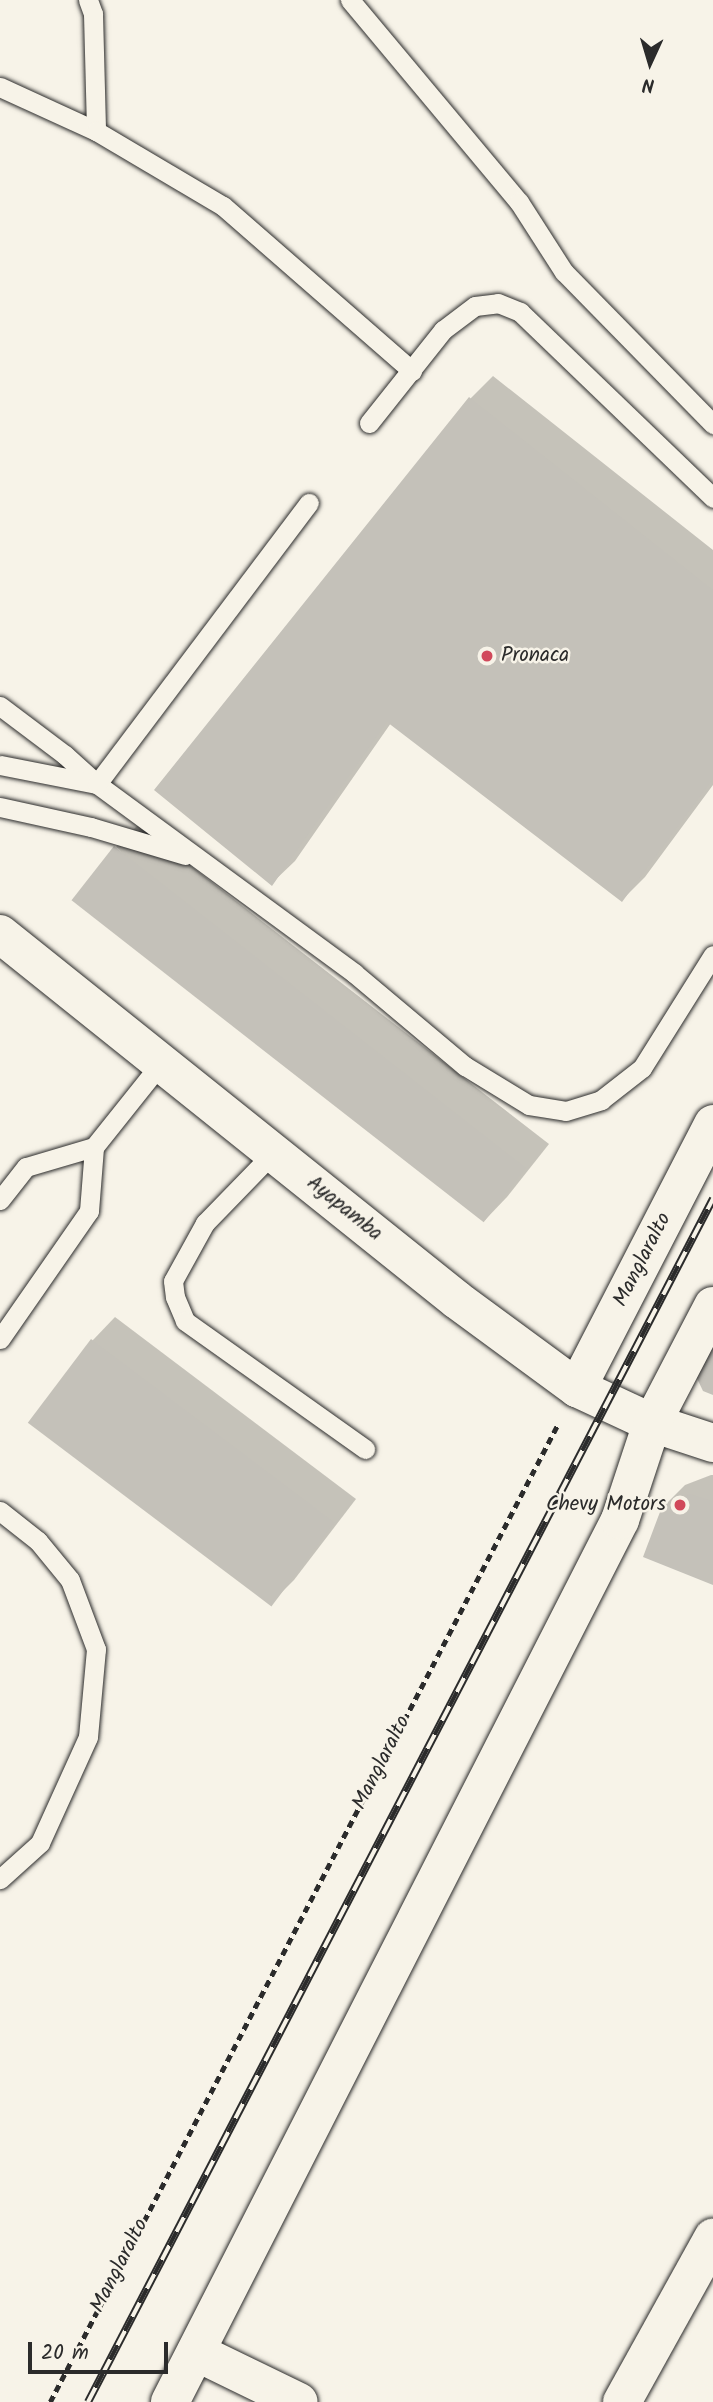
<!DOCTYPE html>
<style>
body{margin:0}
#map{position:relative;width:713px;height:2402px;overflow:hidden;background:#f7f3e8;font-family:Kalam,sans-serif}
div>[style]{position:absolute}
.shadow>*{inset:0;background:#0003}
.building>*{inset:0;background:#c4c1b9;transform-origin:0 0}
.path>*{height:4.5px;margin-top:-2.25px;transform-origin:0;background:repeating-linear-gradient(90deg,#2b2b2b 0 7px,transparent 0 12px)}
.roads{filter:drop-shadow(0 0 2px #2b2b2b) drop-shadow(0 0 2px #2b2b2b)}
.lane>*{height:19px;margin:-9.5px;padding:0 9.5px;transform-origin:9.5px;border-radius:9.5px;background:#f7f3e8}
.street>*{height:38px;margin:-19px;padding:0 19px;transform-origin:19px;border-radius:19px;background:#f7f3e8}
.secondary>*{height:38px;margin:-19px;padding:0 19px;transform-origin:19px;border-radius:19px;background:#f7f3e8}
.rail>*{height:8px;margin-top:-4px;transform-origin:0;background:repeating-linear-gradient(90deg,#f7f3e8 0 16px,#2b2b2b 0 32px);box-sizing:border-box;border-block:2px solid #2b2b2b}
.dots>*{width:19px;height:19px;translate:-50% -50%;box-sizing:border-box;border:4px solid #f7f3e8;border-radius:50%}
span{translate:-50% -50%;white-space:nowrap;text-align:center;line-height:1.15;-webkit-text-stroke:5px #f7f3e8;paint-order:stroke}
.poi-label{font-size:21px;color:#2b2b2b}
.left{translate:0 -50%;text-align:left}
.right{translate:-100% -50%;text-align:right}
.street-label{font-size:21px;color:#2b2b2b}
.north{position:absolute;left:615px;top:28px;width:70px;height:70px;-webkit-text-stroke:5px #f7f3e8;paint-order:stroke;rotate:184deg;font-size:19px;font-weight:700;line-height:28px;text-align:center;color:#2b2b2b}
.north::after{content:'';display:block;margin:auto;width:24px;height:32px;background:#2b2b2b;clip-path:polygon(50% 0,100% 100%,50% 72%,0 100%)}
.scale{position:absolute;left:28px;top:2342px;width:140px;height:32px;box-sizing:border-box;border:4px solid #2b2b2b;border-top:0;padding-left:9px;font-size:21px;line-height:24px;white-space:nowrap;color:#2b2b2b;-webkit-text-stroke:5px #f7f3e8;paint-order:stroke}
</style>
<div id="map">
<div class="shadow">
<div style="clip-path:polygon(493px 376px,713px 550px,713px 785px,645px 877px,622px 900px,391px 723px,295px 861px,272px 883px,471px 398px)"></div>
<div style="clip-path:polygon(138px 825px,549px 1144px,507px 1197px,485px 1220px,116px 847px)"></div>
<div style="clip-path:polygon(115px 1317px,356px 1499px,294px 1580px,271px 1603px,30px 1421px,93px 1340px)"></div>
<div style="clip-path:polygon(711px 1475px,713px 1475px,713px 1583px,665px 1505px,685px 1485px)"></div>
</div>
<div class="building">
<div style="clip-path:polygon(469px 397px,713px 590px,713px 779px,622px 902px,387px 722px,272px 886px,154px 790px)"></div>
<div style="left:114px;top:846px;width:523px;height:69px;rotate:38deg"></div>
<div style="clip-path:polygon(713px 1325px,713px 1395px,703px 1391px,693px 1370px)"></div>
<div style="left:91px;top:1339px;width:305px;height:105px;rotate:37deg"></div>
<div style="clip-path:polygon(690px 1494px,713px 1501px,713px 1585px,643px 1557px,663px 1504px)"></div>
</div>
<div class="path">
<div style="left:50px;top:2402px;width:1102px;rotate:-62.55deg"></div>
</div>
<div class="roads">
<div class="lane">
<div style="left:88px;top:0;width:15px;rotate:70deg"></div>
<div style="left:93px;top:14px;width:117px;rotate:88.5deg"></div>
<div style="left:350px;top:0;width:263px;rotate:50.1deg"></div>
<div style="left:519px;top:202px;width:83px;rotate:57.3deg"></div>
<div style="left:564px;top:272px;width:213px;rotate:45.6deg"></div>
<div style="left:0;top:87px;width:106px;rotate:24.6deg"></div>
<div style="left:96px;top:131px;width:147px;rotate:30.6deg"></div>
<div style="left:223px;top:206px;width:251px;rotate:41.1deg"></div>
<div style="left:369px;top:423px;width:119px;rotate:-51.5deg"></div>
<div style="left:443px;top:330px;width:40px;rotate:-37deg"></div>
<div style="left:475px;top:306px;width:23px;rotate:-7deg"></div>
<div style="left:498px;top:303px;width:24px;rotate:22deg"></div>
<div style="left:520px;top:312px;width:268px;rotate:43.9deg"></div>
<div style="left:0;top:706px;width:81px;rotate:37deg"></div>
<div style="left:65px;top:755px;width:43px;rotate:42.2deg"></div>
<div style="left:97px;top:784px;width:319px;rotate:36.3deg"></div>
<div style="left:354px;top:973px;width:145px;rotate:40deg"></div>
<div style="left:465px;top:1066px;width:75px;rotate:31.4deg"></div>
<div style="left:529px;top:1105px;width:37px;rotate:9deg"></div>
<div style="left:566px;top:1111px;width:37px;rotate:-17deg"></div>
<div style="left:601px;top:1100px;width:52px;rotate:-38deg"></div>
<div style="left:642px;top:1068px;width:133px;rotate:-57.9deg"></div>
<div style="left:0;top:765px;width:99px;rotate:11.1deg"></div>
<div style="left:97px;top:784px;width:352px;rotate:-53deg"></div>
<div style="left:0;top:807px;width:93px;rotate:12.4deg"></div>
<div style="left:91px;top:827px;width:98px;rotate:16.6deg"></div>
<div style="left:273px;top:1153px;width:98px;rotate:134.2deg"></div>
<div style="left:205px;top:1223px;width:66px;rotate:118.9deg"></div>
<div style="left:173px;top:1281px;width:16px;rotate:83deg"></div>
<div style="left:175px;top:1297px;width:26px;rotate:67deg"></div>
<div style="left:185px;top:1321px;width:221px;rotate:35.4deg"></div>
<div style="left:0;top:1200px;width:42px;rotate:-51.8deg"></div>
<div style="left:26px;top:1167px;width:71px;rotate:-16.4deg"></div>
<div style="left:94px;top:1147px;width:107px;rotate:-51.4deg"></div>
<div style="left:0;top:1339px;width:156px;rotate:-55.2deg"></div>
<div style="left:89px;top:1211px;width:64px;rotate:-85.5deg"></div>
<div style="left:0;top:1511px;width:48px;rotate:38.3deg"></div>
<div style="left:38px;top:1541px;width:50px;rotate:50.6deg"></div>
<div style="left:70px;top:1580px;width:74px;rotate:69.4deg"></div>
<div style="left:96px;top:1649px;width:88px;rotate:95.2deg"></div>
<div style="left:88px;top:1737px;width:116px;rotate:114.4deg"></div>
<div style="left:40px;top:1843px;width:54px;rotate:138deg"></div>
</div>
<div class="street">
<div style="left:196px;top:2352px;width:114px;rotate:25.9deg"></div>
<div style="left:170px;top:2402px;width:990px;rotate:-62.97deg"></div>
<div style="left:620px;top:1520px;width:102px;rotate:-71.7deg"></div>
<div style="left:622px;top:2402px;width:188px;rotate:-61deg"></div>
</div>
<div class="secondary">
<div style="left:0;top:934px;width:585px;rotate:38.69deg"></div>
<div style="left:457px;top:1300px;width:149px;rotate:36.3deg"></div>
<div style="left:577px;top:1388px;width:83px;rotate:25deg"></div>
<div style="left:652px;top:1423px;width:64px;rotate:18.2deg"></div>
<div style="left:577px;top:1388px;width:297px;rotate:-62.7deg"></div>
<div style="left:652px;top:1423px;width:132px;rotate:-62.5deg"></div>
</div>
</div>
<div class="rail">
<div style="left:88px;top:2402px;width:1356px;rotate:-62.55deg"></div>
</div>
<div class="dots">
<div style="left:487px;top:656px;background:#d1495b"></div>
<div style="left:680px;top:1505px;background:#d1495b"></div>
</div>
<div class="poi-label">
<span class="left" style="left:501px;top:656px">Pronaca</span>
<span class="right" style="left:666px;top:1505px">Chevy Motors</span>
</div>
<div class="street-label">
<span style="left:344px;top:1209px;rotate:39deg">Ayapamba</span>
<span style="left:643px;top:1260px;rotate:-63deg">Manglaralto</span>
<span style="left:382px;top:1763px;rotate:-63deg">Manglaralto</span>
<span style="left:120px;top:2266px;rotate:-63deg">Manglaralto</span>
</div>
<div class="north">N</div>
<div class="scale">20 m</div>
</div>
